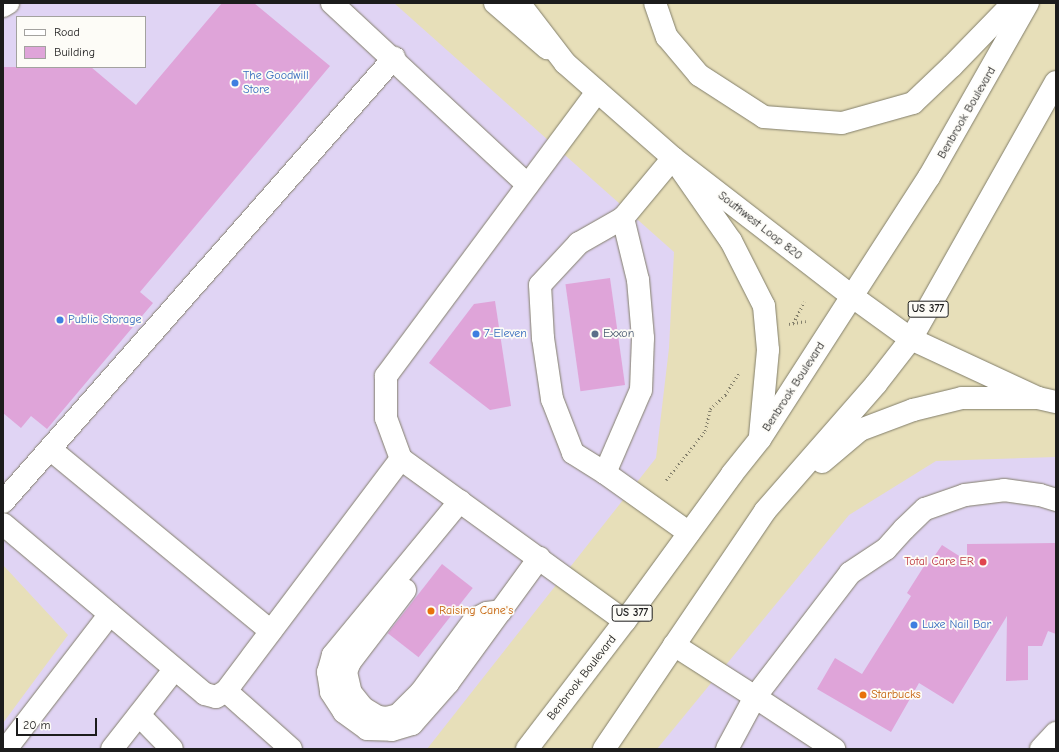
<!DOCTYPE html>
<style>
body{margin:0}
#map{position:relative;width:1059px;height:752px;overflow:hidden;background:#e7dfb9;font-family:"Comic Neue",sans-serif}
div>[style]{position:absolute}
.built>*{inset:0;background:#e0d4f4}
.building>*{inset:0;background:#dfa4d9;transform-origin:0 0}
.path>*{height:2.5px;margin-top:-1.25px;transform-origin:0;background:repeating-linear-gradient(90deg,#827e6a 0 1px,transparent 0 4px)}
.roads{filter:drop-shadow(0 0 1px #827e6a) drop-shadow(0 0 1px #827e6a)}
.minor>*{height:22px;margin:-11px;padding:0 11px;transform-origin:11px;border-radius:11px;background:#fff}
.major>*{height:22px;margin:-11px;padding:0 11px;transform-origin:11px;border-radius:11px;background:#fff}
.highway>*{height:22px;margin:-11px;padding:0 11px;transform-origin:11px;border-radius:11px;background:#fff}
.dots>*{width:11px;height:11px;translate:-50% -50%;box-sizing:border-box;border:2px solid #fdfcf7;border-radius:50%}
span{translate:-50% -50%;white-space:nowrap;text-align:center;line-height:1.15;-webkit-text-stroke:3.5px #fdfcf7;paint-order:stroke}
.shield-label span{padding:1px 3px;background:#fdfcf7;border:1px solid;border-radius:3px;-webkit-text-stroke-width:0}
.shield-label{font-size:11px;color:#1c1c1c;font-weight:700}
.shop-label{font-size:12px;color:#366cbe}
.left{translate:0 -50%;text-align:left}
.street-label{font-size:12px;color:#1c1c1c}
.service-label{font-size:12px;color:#4e5e75}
.health-label{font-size:12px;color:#be3a42}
.right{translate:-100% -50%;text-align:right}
.food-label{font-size:12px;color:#c56008}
.frame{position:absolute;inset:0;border:4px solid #1c1c1c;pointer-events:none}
.legend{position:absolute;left:16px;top:16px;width:130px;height:52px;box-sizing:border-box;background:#fdfcf7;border:1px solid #a3a29f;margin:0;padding:5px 7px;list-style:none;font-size:12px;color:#1c1c1c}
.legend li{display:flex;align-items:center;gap:8px;height:20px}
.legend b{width:20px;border:1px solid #a3a29f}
.scale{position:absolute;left:16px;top:718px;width:81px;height:18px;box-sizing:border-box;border:2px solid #1c1c1c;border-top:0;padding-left:5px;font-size:12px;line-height:14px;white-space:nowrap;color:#1c1c1c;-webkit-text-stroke:3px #fdfcf7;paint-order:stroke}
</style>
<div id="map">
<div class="built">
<div style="clip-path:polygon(evenodd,3px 3px,394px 3px,674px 252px,669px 348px,656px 458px,427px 749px,3px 749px,3px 723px,68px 635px,3px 565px,3px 3px,17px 17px,145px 17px,145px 67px,17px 67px,17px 17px)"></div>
<div style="clip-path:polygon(1056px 457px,1056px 749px,657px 749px,849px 515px,936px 461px)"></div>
</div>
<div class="building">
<div style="clip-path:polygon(222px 3px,254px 3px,330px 66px,140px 292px,153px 303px,47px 429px,31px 416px,21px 428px,3px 413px,3px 67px,91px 67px,136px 105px)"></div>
<div style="left:610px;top:278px;width:108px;height:45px;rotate:82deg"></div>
<div style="clip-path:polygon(495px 301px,511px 406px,490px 410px,429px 363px,474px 304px)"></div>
<div style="clip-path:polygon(1056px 543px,1056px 634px,1048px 631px,1042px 646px,1028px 646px,1028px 680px,1006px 681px,1007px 616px,953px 704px,919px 683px,891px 732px,817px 689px,835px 658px,862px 674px,911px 596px,907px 593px,926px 563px,929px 564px,942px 545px,967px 561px,967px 544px)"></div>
<div style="left:442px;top:564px;width:39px;height:88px;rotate:38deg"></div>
</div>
<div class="path">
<div style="left:793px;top:323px;width:24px;rotate:-62deg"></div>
<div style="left:789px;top:324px;width:17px;rotate:-10deg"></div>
<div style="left:666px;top:480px;width:63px;rotate:-51.5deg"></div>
<div style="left:705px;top:431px;width:23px;rotate:-77deg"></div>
<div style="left:710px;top:409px;width:21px;rotate:-43deg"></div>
<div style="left:725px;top:395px;width:26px;rotate:-58deg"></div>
</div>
<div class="roads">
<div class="minor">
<div style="left:332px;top:3px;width:267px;rotate:42.9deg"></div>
<div style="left:495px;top:3px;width:69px;rotate:40.9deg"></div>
<div style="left:3px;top:6px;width:6px;rotate:-31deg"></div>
<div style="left:673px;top:158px;width:78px;rotate:129.8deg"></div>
<div style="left:623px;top:218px;width:51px;rotate:150.4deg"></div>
<div style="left:579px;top:243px;width:57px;rotate:132.9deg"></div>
<div style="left:540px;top:285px;width:53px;rotate:86.8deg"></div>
<div style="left:543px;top:338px;width:62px;rotate:81.6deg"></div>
<div style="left:552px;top:399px;width:58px;rotate:68.7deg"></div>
<div style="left:573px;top:453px;width:38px;rotate:32deg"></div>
<div style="left:605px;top:473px;width:103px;rotate:35.5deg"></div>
<div style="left:50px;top:449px;width:286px;rotate:39.5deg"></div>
<div style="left:401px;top:459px;width:276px;rotate:35.9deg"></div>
<div style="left:605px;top:473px;width:90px;rotate:-66.6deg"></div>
<div style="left:641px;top:390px;width:52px;rotate:-87.8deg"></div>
<div style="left:643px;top:338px;width:58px;rotate:-94.9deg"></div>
<div style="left:638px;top:280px;width:64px;rotate:-103.6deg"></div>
<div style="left:460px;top:501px;width:200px;rotate:129.5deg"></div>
<div style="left:333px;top:655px;width:18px;rotate:106deg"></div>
<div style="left:328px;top:672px;width:20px;rotate:81deg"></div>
<div style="left:331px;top:692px;width:24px;rotate:57deg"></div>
<div style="left:344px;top:712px;width:29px;rotate:36deg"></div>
<div style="left:367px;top:729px;width:25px;rotate:2deg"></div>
<div style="left:392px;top:730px;width:21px;rotate:-17deg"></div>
<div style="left:412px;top:724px;width:55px;rotate:-48.7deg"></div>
<div style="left:448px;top:683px;width:155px;rotate:-53.9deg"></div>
<div style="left:3px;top:502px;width:592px;rotate:-48.63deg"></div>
<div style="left:3px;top:524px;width:264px;rotate:40.1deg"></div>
<div style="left:205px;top:694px;width:11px;rotate:15deg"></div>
<div style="left:216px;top:697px;width:12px;rotate:-31deg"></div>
<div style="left:226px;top:691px;width:291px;rotate:-53deg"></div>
<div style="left:401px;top:459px;width:44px;rotate:-110.1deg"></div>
<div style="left:386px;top:418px;width:42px;rotate:-90deg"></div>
<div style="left:386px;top:376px;width:354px;rotate:-53.4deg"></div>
<div style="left:405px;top:590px;width:91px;rotate:127.4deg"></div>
<div style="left:350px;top:662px;width:11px;rotate:112deg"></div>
<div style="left:346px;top:672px;width:22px;rotate:77deg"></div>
<div style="left:351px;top:693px;width:19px;rotate:51deg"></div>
<div style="left:363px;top:708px;width:17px;rotate:31deg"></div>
<div style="left:378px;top:717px;width:9px;rotate:6deg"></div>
<div style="left:387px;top:718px;width:11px;rotate:-15deg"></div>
<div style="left:398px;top:715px;width:33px;rotate:-45deg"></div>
<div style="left:421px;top:692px;width:91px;rotate:-53.5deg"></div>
<div style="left:475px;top:619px;width:13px;rotate:-27deg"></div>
<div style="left:487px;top:613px;width:14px;rotate:-8deg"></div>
<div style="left:674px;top:645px;width:96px;rotate:32.7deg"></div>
<div style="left:755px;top:697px;width:156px;rotate:-52.5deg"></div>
<div style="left:850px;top:573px;width:43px;rotate:-33.7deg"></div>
<div style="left:886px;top:549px;width:27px;rotate:-48deg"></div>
<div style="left:904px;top:529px;width:29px;rotate:-44deg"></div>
<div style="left:925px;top:509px;width:42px;rotate:-19.3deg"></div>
<div style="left:965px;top:495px;width:39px;rotate:-7deg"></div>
<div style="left:1004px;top:490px;width:36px;rotate:8deg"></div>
<div style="left:1040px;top:495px;width:17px;rotate:17deg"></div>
<div style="left:226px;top:691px;width:87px;rotate:41.7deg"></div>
<div style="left:139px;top:715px;width:47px;rotate:45.9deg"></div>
<div style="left:6px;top:749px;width:170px;rotate:-52.4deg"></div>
<div style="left:112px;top:749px;width:100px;rotate:-51.9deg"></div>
<div style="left:727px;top:749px;width:59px;rotate:-61.7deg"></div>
<div style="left:755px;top:697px;width:95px;rotate:33.4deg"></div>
<div style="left:1041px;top:749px;width:22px;rotate:-47deg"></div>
</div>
<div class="major">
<div style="left:565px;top:63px;width:144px;rotate:41.3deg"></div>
<div style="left:673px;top:158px;width:227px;rotate:37.7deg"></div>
<div style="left:853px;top:297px;width:72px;rotate:35.9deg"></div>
<div style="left:911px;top:339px;width:140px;rotate:24.9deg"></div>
<div style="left:1038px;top:398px;width:18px;rotate:13deg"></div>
</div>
<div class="highway">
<div style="left:519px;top:3px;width:76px;rotate:52.5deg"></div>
<div style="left:655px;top:3px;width:36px;rotate:71deg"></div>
<div style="left:667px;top:37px;width:50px;rotate:49.9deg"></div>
<div style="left:699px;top:75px;width:77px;rotate:32.9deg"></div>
<div style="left:764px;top:117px;width:78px;rotate:4.4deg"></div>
<div style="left:842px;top:123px;width:74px;rotate:-15.7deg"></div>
<div style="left:913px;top:103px;width:54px;rotate:-43.5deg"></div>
<div style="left:952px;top:66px;width:88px;rotate:-45.9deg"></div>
<div style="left:673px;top:158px;width:101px;rotate:55.1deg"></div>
<div style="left:731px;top:241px;width:73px;rotate:63.1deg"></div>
<div style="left:764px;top:306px;width:44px;rotate:84.8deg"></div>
<div style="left:768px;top:350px;width:87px;rotate:95.3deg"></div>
<div style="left:822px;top:462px;width:50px;rotate:-40.1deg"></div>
<div style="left:860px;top:430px;width:57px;rotate:-20.7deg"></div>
<div style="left:913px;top:410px;width:50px;rotate:-13.8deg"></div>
<div style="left:962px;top:398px;width:76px"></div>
<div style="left:527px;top:749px;width:161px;rotate:-52.6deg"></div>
<div style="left:625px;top:621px;width:182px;rotate:-53.9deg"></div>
<div style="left:732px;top:474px;width:45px;rotate:-51.3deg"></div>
<div style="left:760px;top:439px;width:312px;rotate:-57.2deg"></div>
<div style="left:929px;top:177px;width:200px;rotate:-60.4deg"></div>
<div style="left:604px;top:749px;width:287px;rotate:-55.9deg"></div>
<div style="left:765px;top:511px;width:169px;rotate:-48.8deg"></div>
<div style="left:876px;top:384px;width:57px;rotate:-52.1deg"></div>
<div style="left:911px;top:339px;width:295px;rotate:-60.6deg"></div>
</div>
</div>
<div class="dots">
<div style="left:235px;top:83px;background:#3f7fe0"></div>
<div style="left:60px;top:320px;background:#3f7fe0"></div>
<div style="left:476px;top:334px;background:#3f7fe0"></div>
<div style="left:595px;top:334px;background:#5c6f8a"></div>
<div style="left:983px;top:562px;background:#e0444e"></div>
<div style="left:431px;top:611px;background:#e8710a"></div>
<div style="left:914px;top:625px;background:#3f7fe0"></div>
<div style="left:863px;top:695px;background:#e8710a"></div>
</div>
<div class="shield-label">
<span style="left:928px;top:309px">US 377</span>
<span style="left:632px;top:613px">US 377</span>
</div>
<div class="shop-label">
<span class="left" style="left:243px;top:83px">The Goodwill<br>Store</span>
<span class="left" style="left:68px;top:320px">Public Storage</span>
<span class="left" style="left:484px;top:334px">7-Eleven</span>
<span class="left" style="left:922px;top:625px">Luxe Nail Bar</span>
</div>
<div class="street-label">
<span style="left:967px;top:113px;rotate:-60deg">Benbrook Boulevard</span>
<span style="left:760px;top:226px;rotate:38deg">Southwest Loop 820</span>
<span style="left:794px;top:387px;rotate:-57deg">Benbrook Boulevard</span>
<span style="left:582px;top:678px;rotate:-52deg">Benbrook Boulevard</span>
</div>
<div class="service-label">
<span class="left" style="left:603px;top:334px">Exxon</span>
</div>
<div class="health-label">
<span class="right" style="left:974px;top:562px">Total Care ER</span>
</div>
<div class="food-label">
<span class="left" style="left:439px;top:611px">Raising Cane's</span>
<span class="left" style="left:871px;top:695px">Starbucks</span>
</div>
<div class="frame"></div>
<ul class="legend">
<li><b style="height:5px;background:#fff"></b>Road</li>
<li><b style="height:11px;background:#dfa4d9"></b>Building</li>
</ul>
<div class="scale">20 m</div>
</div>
